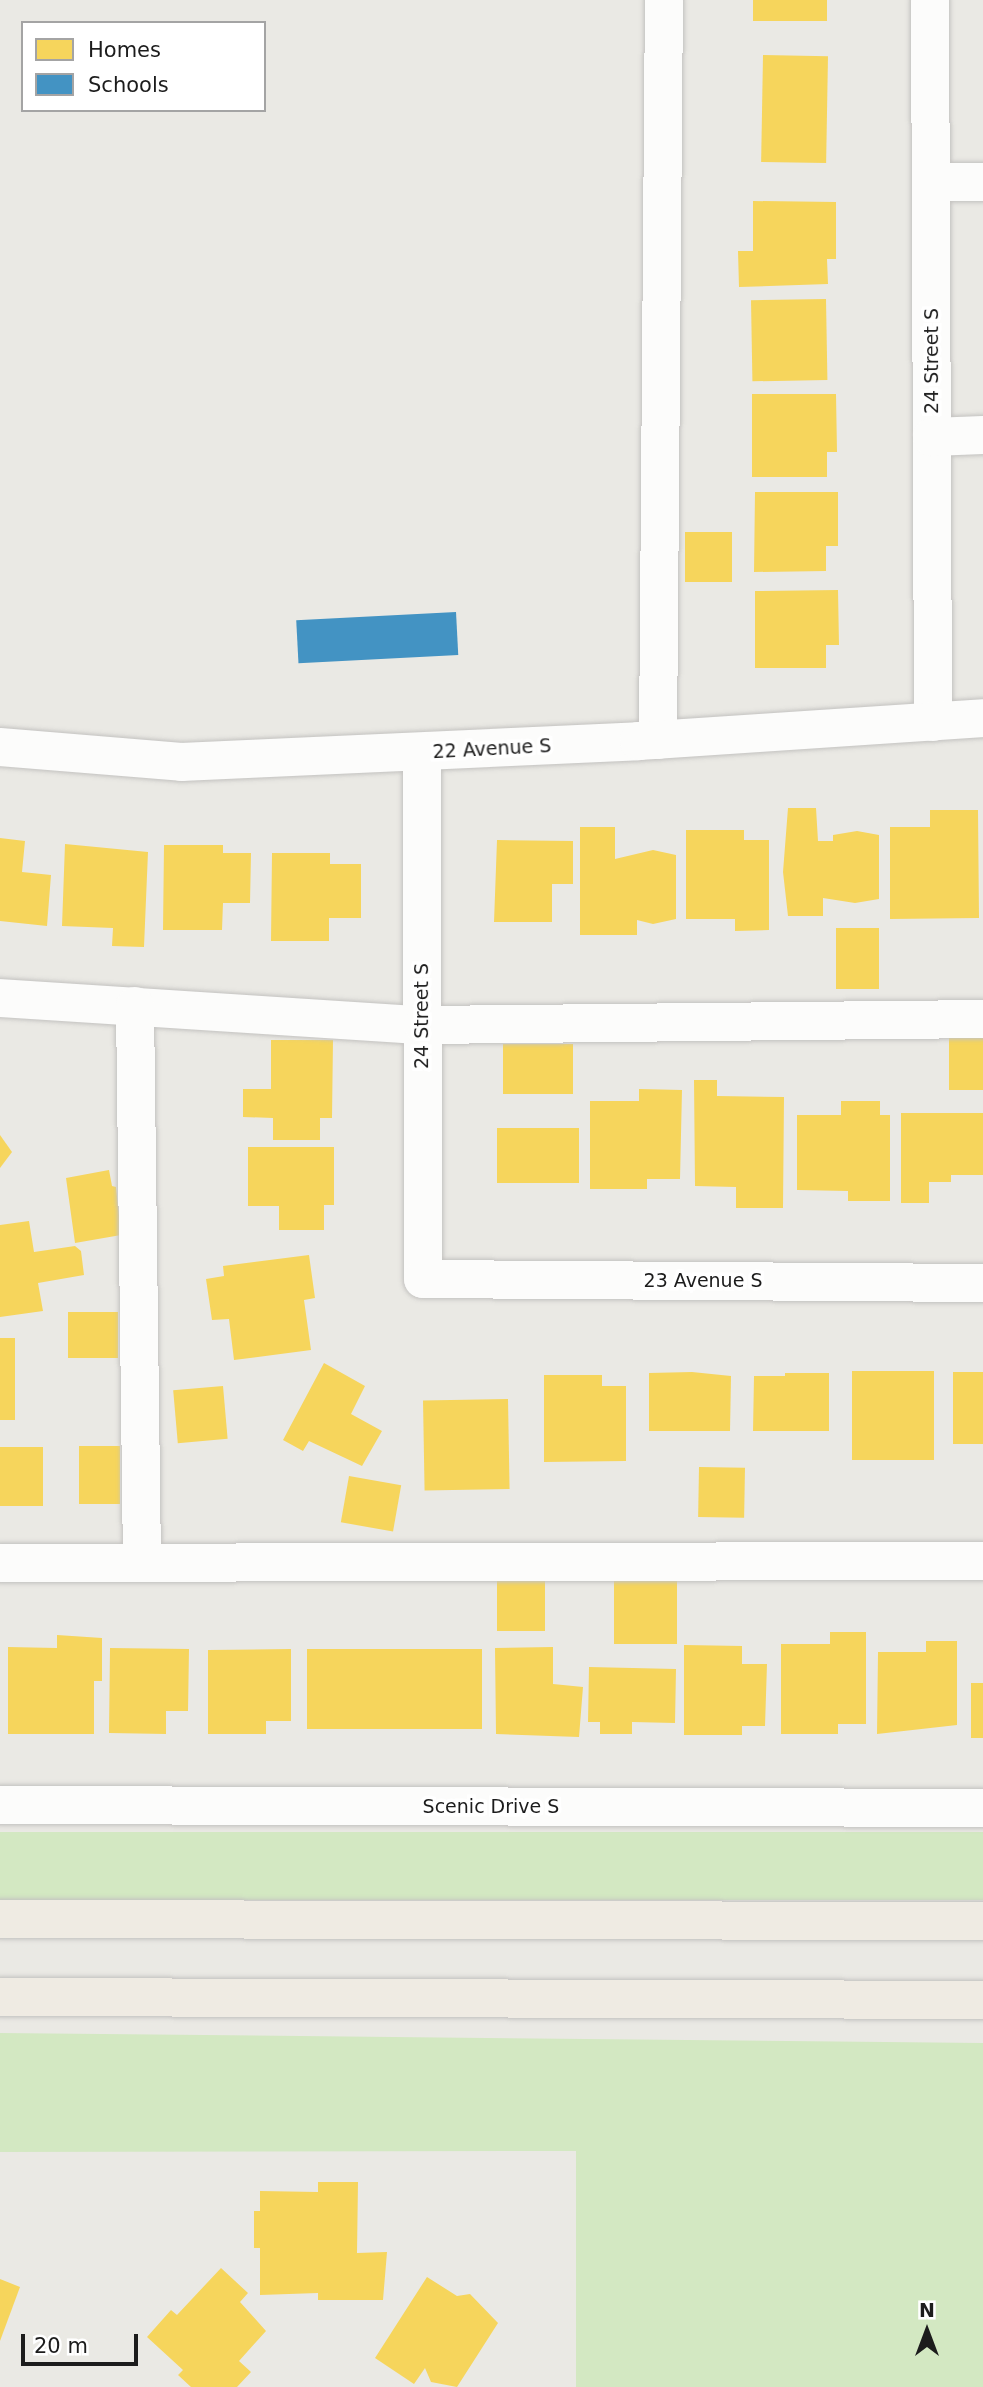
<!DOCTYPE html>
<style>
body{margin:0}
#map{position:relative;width:983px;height:2387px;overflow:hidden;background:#eae9e4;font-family:"DejaVu Sans",sans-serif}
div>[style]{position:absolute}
.grass>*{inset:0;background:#d3e8c2;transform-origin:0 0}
.homes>*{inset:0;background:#f6d55c;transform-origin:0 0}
.schools>*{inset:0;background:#4393c3;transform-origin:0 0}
.roads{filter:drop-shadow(0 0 2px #c3c2c0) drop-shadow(0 0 2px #c3c2c0)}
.minor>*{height:38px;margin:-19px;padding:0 19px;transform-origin:19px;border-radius:19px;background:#fcfcfb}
.major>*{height:38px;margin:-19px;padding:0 19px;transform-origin:19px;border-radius:19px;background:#efebe3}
span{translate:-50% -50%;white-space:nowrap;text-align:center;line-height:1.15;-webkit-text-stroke:7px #fff;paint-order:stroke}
.street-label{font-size:19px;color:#1c1c1c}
.legend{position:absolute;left:21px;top:21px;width:245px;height:91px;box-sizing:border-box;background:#fff;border:2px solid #a4a4a4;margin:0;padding:9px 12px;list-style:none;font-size:21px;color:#1c1c1c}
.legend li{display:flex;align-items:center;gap:14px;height:35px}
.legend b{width:35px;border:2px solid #a4a4a4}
.north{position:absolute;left:892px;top:2296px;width:70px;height:70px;-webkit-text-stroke:5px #fff;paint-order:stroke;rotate:0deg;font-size:19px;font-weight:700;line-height:28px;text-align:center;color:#1c1c1c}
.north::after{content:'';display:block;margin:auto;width:24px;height:32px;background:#1c1c1c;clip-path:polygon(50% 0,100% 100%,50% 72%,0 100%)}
.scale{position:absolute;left:21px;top:2334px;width:117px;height:32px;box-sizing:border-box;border:4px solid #1c1c1c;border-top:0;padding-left:9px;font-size:21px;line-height:24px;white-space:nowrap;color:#1c1c1c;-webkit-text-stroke:5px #fff;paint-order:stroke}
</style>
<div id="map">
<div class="grass">
<div style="left:0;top:1832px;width:983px;height:68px"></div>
<div style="clip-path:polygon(0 2033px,983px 2043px,983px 2387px,576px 2387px,576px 2151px,0 2152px)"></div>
</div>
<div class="homes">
<div style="left:753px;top:0;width:74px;height:21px"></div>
<div style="left:763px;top:55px;width:65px;height:107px;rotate:1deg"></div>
<div style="clip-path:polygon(753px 201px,836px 202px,836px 259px,827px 259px,828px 284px,739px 287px,738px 251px,753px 251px)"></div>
<div style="left:826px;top:299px;width:81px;height:75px;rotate:89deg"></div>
<div style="clip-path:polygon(752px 394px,836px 394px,837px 452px,827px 452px,827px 477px,752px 477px)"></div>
<div style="clip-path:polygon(755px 492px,838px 492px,838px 546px,826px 546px,826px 571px,754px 572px)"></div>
<div style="left:732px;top:532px;width:50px;height:47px;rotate:90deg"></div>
<div style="clip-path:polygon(838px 590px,839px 645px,826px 645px,826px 668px,755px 668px,755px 591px)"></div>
<div style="clip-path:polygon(788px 808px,816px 808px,818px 841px,833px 841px,833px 835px,857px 831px,879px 835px,879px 899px,855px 903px,823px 898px,823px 916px,788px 916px,783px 872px)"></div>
<div style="clip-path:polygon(930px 810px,978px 810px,979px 918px,890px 919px,890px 827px,930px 827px)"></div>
<div style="clip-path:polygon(580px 827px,615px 827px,615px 859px,653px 850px,676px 855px,676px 919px,653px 924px,637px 920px,637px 935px,580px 935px)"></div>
<div style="clip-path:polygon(686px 830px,744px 830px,744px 840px,769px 840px,769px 930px,735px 931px,735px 919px,686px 919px)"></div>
<div style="clip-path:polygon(0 838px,25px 841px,22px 872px,51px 875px,47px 926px,0 921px)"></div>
<div style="clip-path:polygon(497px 840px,573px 841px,573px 884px,552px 884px,552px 922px,494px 922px)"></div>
<div style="clip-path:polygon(65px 844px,148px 852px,144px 947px,112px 946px,113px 928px,62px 926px)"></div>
<div style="clip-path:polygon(164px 845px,223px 845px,223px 853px,251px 853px,250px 903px,223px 903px,222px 930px,163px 930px)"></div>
<div style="clip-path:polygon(272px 853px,330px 853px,330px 864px,361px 864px,361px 918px,329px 918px,329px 941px,271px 941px)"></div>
<div style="left:879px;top:928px;width:61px;height:43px;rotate:90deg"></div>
<div style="left:949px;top:1038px;width:34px;height:52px"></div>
<div style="clip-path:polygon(271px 1040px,333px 1040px,332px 1118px,320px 1118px,320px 1140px,273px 1140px,273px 1118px,243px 1117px,243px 1089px,271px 1089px)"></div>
<div style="left:503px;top:1044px;width:70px;height:50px"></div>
<div style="clip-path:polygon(694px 1080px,717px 1080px,717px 1096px,784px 1097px,783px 1208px,736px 1208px,736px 1187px,695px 1186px)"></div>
<div style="clip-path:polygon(639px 1089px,682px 1090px,680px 1179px,647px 1179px,647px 1189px,590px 1189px,590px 1101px,639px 1101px)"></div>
<div style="clip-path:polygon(841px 1101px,880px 1101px,880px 1115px,890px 1115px,890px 1201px,848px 1201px,848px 1191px,797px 1190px,797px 1115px,841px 1115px)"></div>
<div style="clip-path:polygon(901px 1113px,983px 1113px,983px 1175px,951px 1175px,951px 1182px,929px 1182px,929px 1203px,901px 1203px)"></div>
<div style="left:497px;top:1128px;width:82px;height:55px"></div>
<div style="clip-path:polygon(0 1135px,12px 1152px,0 1168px)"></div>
<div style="clip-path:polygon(248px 1147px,334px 1147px,334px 1205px,324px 1205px,324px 1230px,279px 1230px,279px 1206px,248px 1206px)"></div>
<div style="clip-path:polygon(109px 1170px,112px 1186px,116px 1187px,121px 1235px,75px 1243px,66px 1178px)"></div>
<div style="clip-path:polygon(29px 1221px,34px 1252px,75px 1246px,81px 1251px,84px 1275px,38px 1283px,43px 1311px,0 1317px,0 1225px)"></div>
<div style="clip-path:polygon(309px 1255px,315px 1298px,304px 1300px,311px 1350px,234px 1360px,229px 1319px,212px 1320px,206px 1279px,224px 1276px,223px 1266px)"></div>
<div style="left:68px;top:1312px;width:50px;height:46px"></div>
<div style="left:0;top:1338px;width:15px;height:82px"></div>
<div style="clip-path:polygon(324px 1363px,365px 1386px,351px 1414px,382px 1431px,362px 1466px,309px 1441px,303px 1451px,283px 1440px)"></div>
<div style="left:852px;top:1371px;width:82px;height:89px"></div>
<div style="clip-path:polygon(692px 1372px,731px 1376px,730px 1431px,649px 1431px,649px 1373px)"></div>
<div style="left:983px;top:1372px;width:72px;height:30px;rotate:90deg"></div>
<div style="clip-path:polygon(785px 1373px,829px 1373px,829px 1431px,753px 1431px,754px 1376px,785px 1376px)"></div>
<div style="clip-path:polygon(544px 1375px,602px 1375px,602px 1386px,626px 1386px,626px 1461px,544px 1462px)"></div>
<div style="left:223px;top:1386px;width:53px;height:50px;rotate:85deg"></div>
<div style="left:508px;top:1399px;width:90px;height:85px;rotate:89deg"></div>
<div style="left:79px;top:1446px;width:41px;height:58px"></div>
<div style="left:0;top:1447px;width:43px;height:59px"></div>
<div style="left:699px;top:1467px;width:46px;height:50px;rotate:1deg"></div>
<div style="left:349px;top:1476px;width:53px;height:47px;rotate:10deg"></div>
<div style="left:677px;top:1579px;width:65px;height:63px;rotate:90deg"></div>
<div style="left:497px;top:1580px;width:48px;height:51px"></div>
<div style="clip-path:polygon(830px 1632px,866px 1632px,866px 1724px,838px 1724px,838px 1734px,781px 1734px,781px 1644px,830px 1644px)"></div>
<div style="clip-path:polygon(57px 1635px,102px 1638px,102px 1681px,94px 1681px,94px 1734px,8px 1734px,8px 1647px,57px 1648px)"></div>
<div style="clip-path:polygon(926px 1641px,957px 1641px,957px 1725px,877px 1734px,878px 1652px,926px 1652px)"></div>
<div style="clip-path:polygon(684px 1645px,742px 1646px,742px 1664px,767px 1664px,765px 1726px,742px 1726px,742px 1735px,684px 1735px)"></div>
<div style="clip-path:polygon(553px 1647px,553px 1684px,583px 1687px,579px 1737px,496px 1734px,495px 1648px)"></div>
<div style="clip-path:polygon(110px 1648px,189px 1649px,188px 1711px,166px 1711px,166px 1734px,109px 1733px)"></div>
<div style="clip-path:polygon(291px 1649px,291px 1721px,266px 1721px,266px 1734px,208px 1734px,208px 1650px)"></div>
<div style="left:307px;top:1649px;width:175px;height:80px"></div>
<div style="clip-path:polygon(589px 1667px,676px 1669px,675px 1723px,632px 1722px,632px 1734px,600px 1734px,600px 1722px,588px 1722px)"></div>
<div style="left:971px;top:1683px;width:12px;height:55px"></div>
<div style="clip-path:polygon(318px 2182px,358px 2182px,357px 2253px,387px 2252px,383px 2300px,318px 2300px,318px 2293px,260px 2295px,260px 2248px,254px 2248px,254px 2211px,260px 2211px,260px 2191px,318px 2192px)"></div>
<div style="clip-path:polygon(221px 2268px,248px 2293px,240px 2302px,266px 2331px,239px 2361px,251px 2372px,237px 2387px,191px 2387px,178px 2375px,183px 2370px,147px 2337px,171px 2310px,177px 2315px)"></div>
<div style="clip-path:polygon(427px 2277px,457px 2296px,470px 2294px,498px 2323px,457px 2387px,431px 2382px,425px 2368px,414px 2384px,375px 2358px)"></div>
<div style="clip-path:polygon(0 2279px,20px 2287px,0 2341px)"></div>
</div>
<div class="schools">
<div style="left:456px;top:612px;width:43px;height:160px;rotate:87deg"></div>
</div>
<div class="roads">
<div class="minor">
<div style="left:930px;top:0;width:722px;rotate:89.76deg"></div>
<div style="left:931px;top:182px;width:52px"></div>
<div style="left:932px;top:437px;width:51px;rotate:-2.2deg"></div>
<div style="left:658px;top:740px;width:740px;rotate:-89.54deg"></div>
<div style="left:0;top:747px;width:182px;rotate:4.7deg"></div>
<div style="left:181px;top:762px;width:458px;rotate:-2.6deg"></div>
<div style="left:639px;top:741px;width:345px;rotate:-3.8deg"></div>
<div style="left:422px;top:753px;width:526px;rotate:89.89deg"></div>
<div style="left:423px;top:1279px;width:560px;rotate:0.41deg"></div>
<div style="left:0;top:998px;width:424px;rotate:3.7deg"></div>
<div style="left:423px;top:1025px;width:560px;rotate:-0.61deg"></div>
<div style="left:135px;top:1006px;width:557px;rotate:89.28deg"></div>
<div style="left:0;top:1563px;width:983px;rotate:-0.12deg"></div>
<div style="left:0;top:1805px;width:983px;rotate:0.17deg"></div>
</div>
<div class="major">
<div style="left:0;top:1919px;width:983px;rotate:0.12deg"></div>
<div style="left:0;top:1997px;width:983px;rotate:0.17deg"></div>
</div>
</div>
<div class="street-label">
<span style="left:932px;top:361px;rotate:-90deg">24 Street S</span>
<span style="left:492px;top:749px;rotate:-3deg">22 Avenue S</span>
<span style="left:422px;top:1016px;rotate:-90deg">24 Street S</span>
<span style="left:703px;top:1281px">23 Avenue S</span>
<span style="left:491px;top:1807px">Scenic Drive S</span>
</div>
<ul class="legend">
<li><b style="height:19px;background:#f6d55c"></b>Homes</li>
<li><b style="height:19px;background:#4393c3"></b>Schools</li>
</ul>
<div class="north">N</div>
<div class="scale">20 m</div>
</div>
